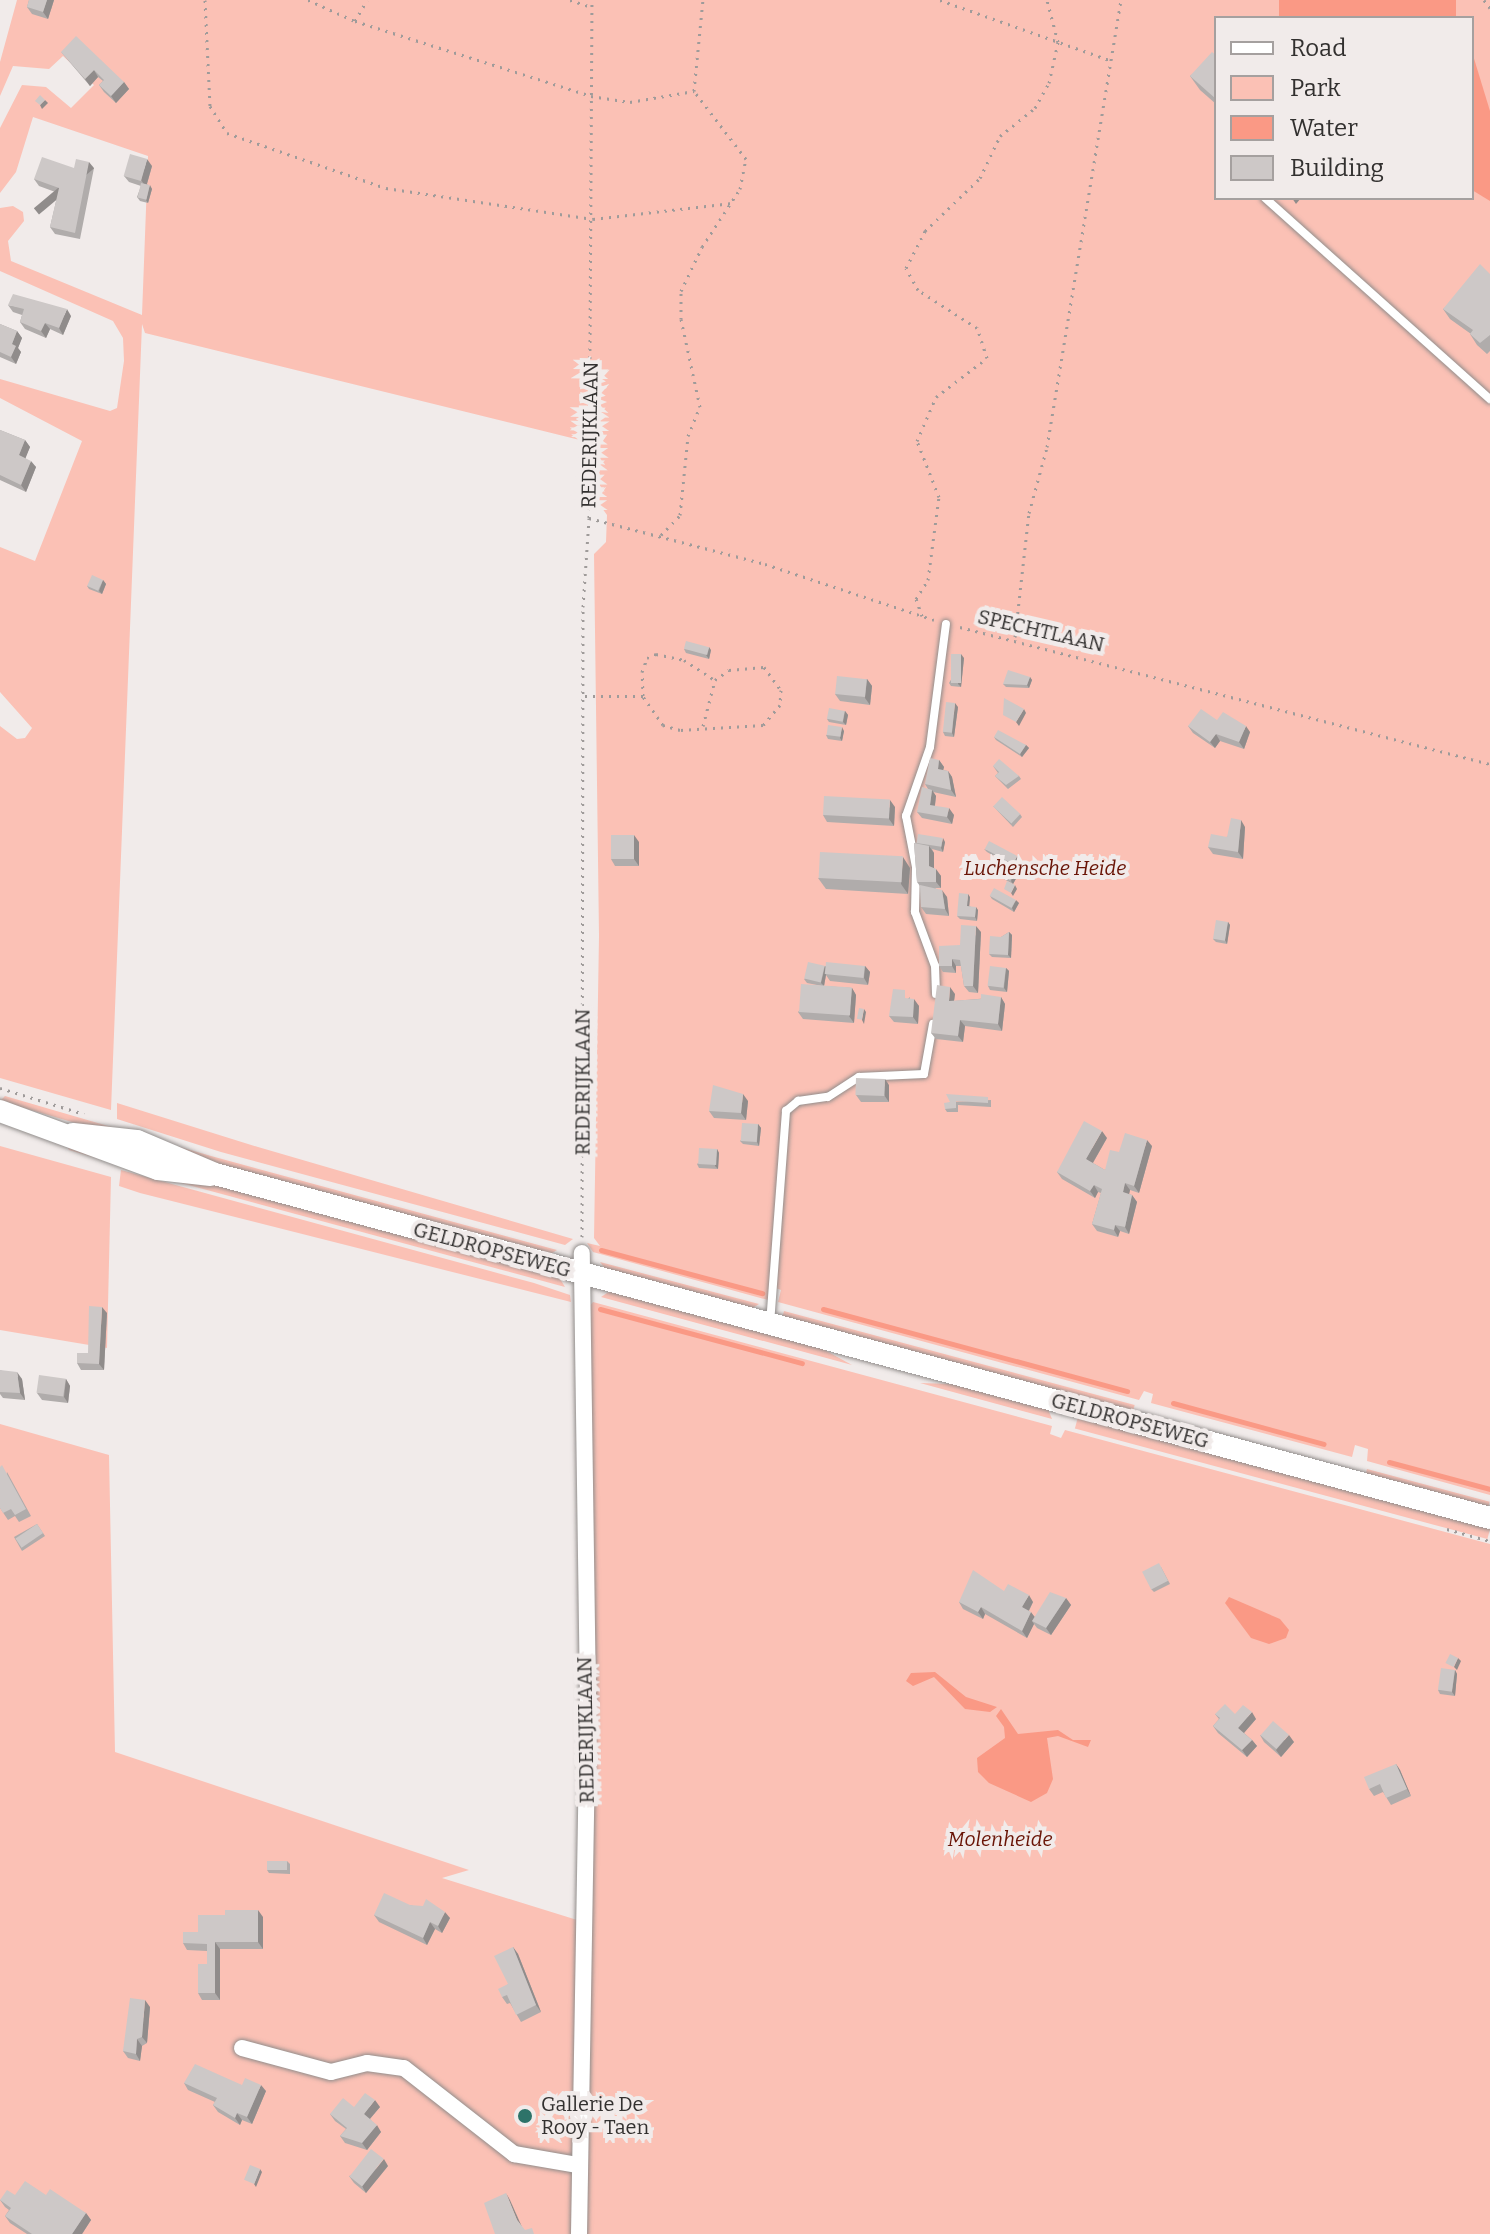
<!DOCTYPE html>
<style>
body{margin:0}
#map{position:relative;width:1490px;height:2234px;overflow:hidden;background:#f1ebea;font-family:Bitter,serif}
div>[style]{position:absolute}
.green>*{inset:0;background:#fbc1b5;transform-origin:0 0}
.water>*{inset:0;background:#fa9985;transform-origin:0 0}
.stream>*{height:5px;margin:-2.5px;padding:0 2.5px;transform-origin:2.5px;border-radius:2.5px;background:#fa9985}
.path>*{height:3px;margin-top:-1.5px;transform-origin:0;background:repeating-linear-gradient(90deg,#9f9b9a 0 2px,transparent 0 8px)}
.roads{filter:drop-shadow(0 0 2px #918d8b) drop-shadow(0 0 2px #918d8b)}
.lane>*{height:8px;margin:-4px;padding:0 4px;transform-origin:4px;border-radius:4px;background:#fff}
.street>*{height:16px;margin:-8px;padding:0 8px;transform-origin:8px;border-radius:8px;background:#fff}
.secondary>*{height:22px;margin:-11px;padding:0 11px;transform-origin:11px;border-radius:11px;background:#fff}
.wall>*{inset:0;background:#b0acab}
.shaded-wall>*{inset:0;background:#908c8b;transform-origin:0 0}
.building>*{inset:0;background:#cdc8c7;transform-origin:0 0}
.dots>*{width:22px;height:22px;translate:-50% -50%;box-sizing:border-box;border:4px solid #f1ebea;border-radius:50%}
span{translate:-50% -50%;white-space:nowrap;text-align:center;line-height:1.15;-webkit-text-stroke:8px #f1ebea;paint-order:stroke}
.street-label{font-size:20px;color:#32302f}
.park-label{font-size:20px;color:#691406;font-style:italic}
.poi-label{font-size:20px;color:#32302f}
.left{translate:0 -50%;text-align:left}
.legend{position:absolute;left:1214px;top:16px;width:260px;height:184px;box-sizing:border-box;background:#f1ebea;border:2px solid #a5a09f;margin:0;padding:10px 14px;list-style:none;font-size:24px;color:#32302f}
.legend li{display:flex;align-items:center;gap:16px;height:40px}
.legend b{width:40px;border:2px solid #a5a09f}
</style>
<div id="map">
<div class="green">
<div style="clip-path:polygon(evenodd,17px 0,1490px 0,1490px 1495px,1367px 1461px,1368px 1449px,1355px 1445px,1352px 1457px,1151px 1403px,1153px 1394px,1144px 1391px,1139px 1400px,778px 1302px,781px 1290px,773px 1287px,768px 1300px,593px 1252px,587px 1243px,600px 1246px,594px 1238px,599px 936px,594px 554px,606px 542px,607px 515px,597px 501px,596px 444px,145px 333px,142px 324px,111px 1110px,0 1078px,0 726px,17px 739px,25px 738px,32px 728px,0 692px,0 547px,35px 561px,82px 441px,0 398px,0 379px,110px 411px,117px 408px,124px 361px,123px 338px,113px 321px,0 271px,0 208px,13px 206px,23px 212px,24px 221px,8px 241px,11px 261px,142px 315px,148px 156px,33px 117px,16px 172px,0 193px,0 128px,22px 85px,46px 87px,71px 108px,94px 85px,63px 56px,49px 69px,13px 66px,0 96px,0 62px,17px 0,1216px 18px,1472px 18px,1472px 198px,1216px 198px,1216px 18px)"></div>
<div style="clip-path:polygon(5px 1096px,211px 1156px,557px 1250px,549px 1255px,226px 1167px,0 1101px)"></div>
<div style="clip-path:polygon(117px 1103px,258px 1147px,573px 1239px,565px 1245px,221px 1152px,117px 1119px)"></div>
<div style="clip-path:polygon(66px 1144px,559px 1277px,565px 1287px,170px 1180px,69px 1150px)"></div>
<div style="clip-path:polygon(0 1146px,111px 1177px,107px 1348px,0 1330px)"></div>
<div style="clip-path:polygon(121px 1170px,534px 1283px,570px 1295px,571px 1302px,140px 1193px,119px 1186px)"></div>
<div style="clip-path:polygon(600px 1262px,759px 1304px,751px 1309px,606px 1270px)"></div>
<div style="clip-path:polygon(610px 1291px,821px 1348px,852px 1365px,601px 1297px)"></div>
<div style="clip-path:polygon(593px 1302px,1052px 1426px,1050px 1434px,1061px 1438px,1065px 1430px,1490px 1544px,1490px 2234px,0 2234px,0 1424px,109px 1455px,115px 1752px,469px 1870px,442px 1878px,590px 1924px,588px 1308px)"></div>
<div style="left:784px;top:1311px;width:363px;height:9px;rotate:15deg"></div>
<div style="clip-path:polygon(920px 1383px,953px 1384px,1048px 1409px,1052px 1419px)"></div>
<div style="left:1078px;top:1417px;width:427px;height:12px;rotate:15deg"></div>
<div style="left:1367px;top:1469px;width:127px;height:8px;rotate:15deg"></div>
</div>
<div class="water">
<div style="left:1279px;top:0;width:177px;height:18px"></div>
<div style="clip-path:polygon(1472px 52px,1490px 111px,1490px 201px,1472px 190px)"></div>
<div style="clip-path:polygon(1229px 1597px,1280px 1619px,1289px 1630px,1286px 1638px,1269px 1644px,1251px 1638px,1225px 1603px)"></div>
<div style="clip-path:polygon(935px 1672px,966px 1697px,997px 1707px,990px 1712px,965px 1709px,934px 1677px,913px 1686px,906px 1681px,911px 1673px)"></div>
<div style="clip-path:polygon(1001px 1709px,1018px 1734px,1058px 1730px,1073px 1740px,1091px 1740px,1088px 1747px,1058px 1736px,1047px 1738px,1053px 1779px,1047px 1793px,1031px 1802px,989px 1783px,978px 1772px,977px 1758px,1005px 1738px,1004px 1727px,996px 1716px)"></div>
</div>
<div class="stream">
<div style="left:601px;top:1250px;width:167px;rotate:15deg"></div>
<div style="left:600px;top:1309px;width:209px;rotate:15deg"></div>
<div style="left:823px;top:1309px;width:315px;rotate:15.1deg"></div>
<div style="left:1173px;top:1403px;width:156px;rotate:15.2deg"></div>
<div style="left:1389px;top:1462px;width:105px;rotate:15deg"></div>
</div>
<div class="path">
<div style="left:205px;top:0;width:106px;rotate:87.3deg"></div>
<div style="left:210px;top:106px;width:32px;rotate:58deg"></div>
<div style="left:227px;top:133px;width:168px;rotate:19.1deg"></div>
<div style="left:386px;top:188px;width:209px;rotate:8.5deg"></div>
<div style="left:593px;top:219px;width:140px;rotate:-6.6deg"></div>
<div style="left:308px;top:0;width:51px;rotate:24.1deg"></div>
<div style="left:355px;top:21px;width:248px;rotate:17.6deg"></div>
<div style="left:591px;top:96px;width:39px;rotate:9deg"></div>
<div style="left:630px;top:102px;width:65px;rotate:-9.8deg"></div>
<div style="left:570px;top:0;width:23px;rotate:18deg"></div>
<div style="left:940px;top:0;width:182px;rotate:19.5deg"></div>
<div style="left:1484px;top:0;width:10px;rotate:53deg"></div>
<div style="left:355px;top:21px;width:24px;rotate:-60deg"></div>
<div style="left:589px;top:518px;width:182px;rotate:14.6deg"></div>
<div style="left:765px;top:564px;width:178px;rotate:18.3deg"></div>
<div style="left:661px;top:535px;width:28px;rotate:-46deg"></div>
<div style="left:680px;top:515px;width:79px;rotate:-84.2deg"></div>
<div style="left:688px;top:436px;width:31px;rotate:-68deg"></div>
<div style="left:700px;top:407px;width:90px;rotate:-102.2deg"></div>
<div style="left:681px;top:319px;width:28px;rotate:-90deg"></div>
<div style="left:681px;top:291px;width:49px;rotate:-64.5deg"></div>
<div style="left:702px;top:247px;width:69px;rotate:-56.8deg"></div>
<div style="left:740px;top:189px;width:31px;rotate:-79deg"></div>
<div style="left:746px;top:159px;width:86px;rotate:-127.4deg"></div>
<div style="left:694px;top:91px;width:91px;rotate:-84.4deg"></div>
<div style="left:922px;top:616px;width:18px;rotate:-109deg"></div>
<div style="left:916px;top:599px;width:22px;rotate:-58deg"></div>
<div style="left:928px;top:580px;width:84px;rotate:-82.5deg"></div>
<div style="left:939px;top:497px;width:60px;rotate:-111.4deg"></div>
<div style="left:917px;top:441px;width:48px;rotate:-66.6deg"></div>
<div style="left:936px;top:397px;width:64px;rotate:-37.4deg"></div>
<div style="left:987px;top:358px;width:32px;rotate:-108deg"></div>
<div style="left:977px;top:328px;width:70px;rotate:-147.2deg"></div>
<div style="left:918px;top:290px;width:25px;rotate:-119deg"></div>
<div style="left:906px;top:268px;width:42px;rotate:-62.8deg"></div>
<div style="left:925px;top:231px;width:76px;rotate:-43.9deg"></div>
<div style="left:980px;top:178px;width:47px;rotate:-64.5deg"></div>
<div style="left:1000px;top:136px;width:45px;rotate:-38.7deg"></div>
<div style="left:1035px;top:108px;width:29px;rotate:-61deg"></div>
<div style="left:1049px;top:83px;width:42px;rotate:-77.6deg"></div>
<div style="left:1058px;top:42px;width:43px;rotate:-104.7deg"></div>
<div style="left:960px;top:627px;width:547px;rotate:14.49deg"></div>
<div style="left:1015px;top:637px;width:125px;rotate:-83.6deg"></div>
<div style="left:1029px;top:513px;width:68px;rotate:-74.7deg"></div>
<div style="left:1047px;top:447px;width:453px;rotate:-80.6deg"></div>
<div style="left:656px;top:654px;width:29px;rotate:12deg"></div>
<div style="left:684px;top:660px;width:37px;rotate:33deg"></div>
<div style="left:715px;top:680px;width:17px;rotate:-36deg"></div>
<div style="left:729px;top:670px;width:35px;rotate:-5deg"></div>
<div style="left:764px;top:667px;width:29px;rotate:54deg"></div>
<div style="left:781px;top:690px;width:15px;rotate:94deg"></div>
<div style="left:780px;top:705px;width:26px;rotate:130deg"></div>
<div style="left:763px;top:725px;width:83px;rotate:176.6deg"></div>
<div style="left:680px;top:730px;width:18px;rotate:-164deg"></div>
<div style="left:663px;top:725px;width:35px;rotate:-125deg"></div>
<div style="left:643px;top:696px;width:24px;rotate:-92deg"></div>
<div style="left:642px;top:672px;width:15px;rotate:-70deg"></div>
<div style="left:647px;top:658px;width:10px;rotate:-24deg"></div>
<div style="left:585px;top:696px;width:58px"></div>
<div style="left:703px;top:726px;width:48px;rotate:-75.4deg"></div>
<div style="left:0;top:1088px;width:88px;rotate:17.2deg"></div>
<div style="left:582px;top:1237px;width:630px;rotate:-89.91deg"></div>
<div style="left:583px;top:607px;width:89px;rotate:-86.1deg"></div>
<div style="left:589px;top:518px;width:518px;rotate:-89.67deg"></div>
<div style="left:1447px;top:1529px;width:45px;rotate:15.6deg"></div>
</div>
<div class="roads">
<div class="lane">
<div style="left:1265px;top:198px;width:302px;rotate:41.8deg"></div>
<div style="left:936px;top:994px;width:28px;rotate:-92deg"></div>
<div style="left:935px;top:966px;width:58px;rotate:-110.3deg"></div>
<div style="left:915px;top:912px;width:45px;rotate:-88.7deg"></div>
<div style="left:916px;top:867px;width:52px;rotate:-101.1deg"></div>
<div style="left:906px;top:816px;width:73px;rotate:-70.8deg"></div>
<div style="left:930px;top:747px;width:124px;rotate:-82.6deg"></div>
<div style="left:770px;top:1324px;width:214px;rotate:-85.7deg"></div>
<div style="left:786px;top:1111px;width:16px;rotate:-40deg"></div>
<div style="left:798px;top:1101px;width:30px;rotate:-8deg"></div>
<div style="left:828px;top:1097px;width:37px;rotate:-33deg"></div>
<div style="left:859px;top:1077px;width:65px;rotate:-2.6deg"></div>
<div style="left:924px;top:1074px;width:51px;rotate:-79.8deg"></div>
</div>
<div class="street">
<div style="left:242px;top:2048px;width:92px;rotate:15.1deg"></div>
<div style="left:331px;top:2072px;width:37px;rotate:-14deg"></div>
<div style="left:367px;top:2063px;width:37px;rotate:8deg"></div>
<div style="left:404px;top:2068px;width:140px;rotate:38deg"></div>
<div style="left:514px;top:2154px;width:65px;rotate:9.8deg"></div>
<div style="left:579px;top:2234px;width:535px;rotate:-89.04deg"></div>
<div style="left:588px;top:1699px;width:446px;rotate:-90.8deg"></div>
</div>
<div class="secondary">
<div style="left:0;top:1111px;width:168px;rotate:20.2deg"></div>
<div style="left:158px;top:1169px;width:53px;rotate:6.5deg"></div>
<div style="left:73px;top:1134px;width:64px;rotate:6.2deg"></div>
<div style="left:137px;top:1141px;width:85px;rotate:22.9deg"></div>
<div style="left:215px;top:1174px;width:1321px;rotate:15.1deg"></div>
</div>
</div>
<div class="wall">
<div style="clip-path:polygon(29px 0,54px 0,48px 19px,32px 14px,27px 7px)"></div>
<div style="clip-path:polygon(61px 52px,124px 82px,129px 89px,116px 103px,104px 92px,99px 85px,103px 81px,98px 77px,90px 86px)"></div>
<div style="clip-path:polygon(1216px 55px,1216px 104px,1200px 90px,1190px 76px)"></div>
<div style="clip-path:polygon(152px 166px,147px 184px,152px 189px,148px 203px,140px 201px,137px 197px,141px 186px,129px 182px,124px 176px)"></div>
<div style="clip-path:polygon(94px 168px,80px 239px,55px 234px,50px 227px,58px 193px,39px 186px,34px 179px)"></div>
<div style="clip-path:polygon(1490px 274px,1490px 351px,1487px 354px,1477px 345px,1470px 334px,1471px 334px,1450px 319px,1443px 309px)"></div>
<div style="clip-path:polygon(8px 305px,71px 316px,63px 335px,50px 329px,46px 338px,25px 329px,20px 322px,22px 315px,13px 312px)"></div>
<div style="clip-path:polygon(0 324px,17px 331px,22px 338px,18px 348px,21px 352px,16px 364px,0 357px)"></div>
<div style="clip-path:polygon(0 430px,25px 440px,30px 447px,25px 458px,36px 467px,26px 492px,0 480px)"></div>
<div style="clip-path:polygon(103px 580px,106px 584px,102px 594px,89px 589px,87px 586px)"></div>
<div style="clip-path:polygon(684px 649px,711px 650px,709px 659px,686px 653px)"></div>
<div style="clip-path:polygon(964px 658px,961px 687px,951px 686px,949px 683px)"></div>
<div style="clip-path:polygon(1030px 677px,1032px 680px,1029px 688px,1006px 687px,1003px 684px)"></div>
<div style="clip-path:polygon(867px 679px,872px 686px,870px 705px,840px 701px,835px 694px)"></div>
<div style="clip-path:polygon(958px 707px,954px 737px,945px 736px,943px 732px)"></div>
<div style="clip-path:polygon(845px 711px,848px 715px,846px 725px,829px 722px,827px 719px)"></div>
<div style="clip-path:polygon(1217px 720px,1250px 732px,1244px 749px,1220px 741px,1215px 748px,1193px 733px,1188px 726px)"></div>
<div style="clip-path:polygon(844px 731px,842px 741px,828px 739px,826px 735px)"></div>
<div style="clip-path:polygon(994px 737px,1026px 745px,1029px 748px,1022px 757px,996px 740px)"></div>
<div style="clip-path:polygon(939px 760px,944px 767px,943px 770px,948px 771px,952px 777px,956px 797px,933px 792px,936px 796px,935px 806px,954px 815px,952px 824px,922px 818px,917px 812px,928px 789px,925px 784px)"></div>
<div style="clip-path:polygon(993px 766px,1019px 776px,1021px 779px,1008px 789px,995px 776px,998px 773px)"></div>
<div style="clip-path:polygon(993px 806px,1020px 814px,1022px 817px,1013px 827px)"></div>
<div style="clip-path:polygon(895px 807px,894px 826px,827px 822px,823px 815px)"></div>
<div style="clip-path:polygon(1245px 827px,1243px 859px,1213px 854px,1208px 847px)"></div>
<div style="clip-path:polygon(639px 842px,639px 866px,615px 866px,611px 859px)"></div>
<div style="clip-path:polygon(945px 842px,943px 852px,932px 849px,934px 853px,934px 868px,941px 876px,941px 888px,935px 888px,947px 897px,949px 916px,926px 914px,921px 907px,920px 886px,917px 882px,914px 843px)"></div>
<div style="clip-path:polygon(984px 849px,1020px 860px,1015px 868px,987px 852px)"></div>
<div style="clip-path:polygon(910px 868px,908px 894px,826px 889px,818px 878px)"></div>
<div style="clip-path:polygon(986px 868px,1015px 872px,1018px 875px,1013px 884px,989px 871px)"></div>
<div style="clip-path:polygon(990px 896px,1019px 903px,1014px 912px,992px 899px)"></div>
<div style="clip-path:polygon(970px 897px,969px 906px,978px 910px,977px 921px,960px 919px,957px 916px)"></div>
<div style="clip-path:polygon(1228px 922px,1230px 925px,1227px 944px,1216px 942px,1213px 939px)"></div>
<div style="clip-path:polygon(981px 932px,978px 993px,969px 992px,964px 986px,961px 966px,956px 966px,956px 973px,943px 972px,939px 966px,960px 945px)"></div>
<div style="clip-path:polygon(1009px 932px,1012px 935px,1011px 958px,992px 957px,989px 954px,1001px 937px)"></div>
<div style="clip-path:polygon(825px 966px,865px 966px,870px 972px,868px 985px,830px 981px,826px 975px,824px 986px,852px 988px,856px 995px,854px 1023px,803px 1019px,798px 1012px,822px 986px,807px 983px,804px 979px)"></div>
<div style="clip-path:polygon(1006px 968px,1009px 971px,1007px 992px,990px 990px,988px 986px)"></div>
<div style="clip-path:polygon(955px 994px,954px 1001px,1001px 997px,1005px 1004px,1002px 1031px,965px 1026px,963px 1042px,936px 1039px,931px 1033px)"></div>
<div style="clip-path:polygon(910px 997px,910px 999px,919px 1006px,918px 1024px,894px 1022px,889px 1016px)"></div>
<div style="clip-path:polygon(889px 1085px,889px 1102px,861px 1102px,856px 1095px)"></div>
<div style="clip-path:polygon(991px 1100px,991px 1107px,958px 1105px,958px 1112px,947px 1112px,945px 1109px,950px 1102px)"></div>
<div style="clip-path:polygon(748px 1101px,746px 1120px,714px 1118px,709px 1111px)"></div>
<div style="clip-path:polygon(758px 1124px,761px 1128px,759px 1146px,743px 1144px,740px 1141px)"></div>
<div style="clip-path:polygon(1107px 1138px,1093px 1163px,1105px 1170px,1119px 1152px,1152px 1146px,1139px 1193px,1130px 1190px,1129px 1194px,1132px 1195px,1137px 1202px,1129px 1234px,1120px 1231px,1118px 1237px,1097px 1231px,1092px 1224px,1101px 1193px,1098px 1192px,1095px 1198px,1062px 1179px,1057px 1172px)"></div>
<div style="clip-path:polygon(717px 1149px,719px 1153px,718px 1169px,699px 1168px,697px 1164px)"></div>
<div style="clip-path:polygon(107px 1313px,104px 1370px,81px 1370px,77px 1363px,88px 1353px)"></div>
<div style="clip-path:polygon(0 1370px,22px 1379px,25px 1400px,3px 1398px,0 1394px)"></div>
<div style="clip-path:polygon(66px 1379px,70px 1386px,68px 1403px,42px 1400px,37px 1393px)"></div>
<div style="clip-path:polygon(7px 1472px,31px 1516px,19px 1522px,15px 1516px,8px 1520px,0 1508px)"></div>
<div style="clip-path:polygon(37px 1524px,45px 1536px,22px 1551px,14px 1537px)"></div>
<div style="clip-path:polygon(1161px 1567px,1170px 1584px,1154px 1592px,1151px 1589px)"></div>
<div style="clip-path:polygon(1004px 1591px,1033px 1602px,1029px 1611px,1035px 1617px,1066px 1598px,1071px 1605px,1051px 1635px,1037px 1628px,1034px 1624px,1027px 1638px,985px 1614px,983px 1619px,963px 1609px,959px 1602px)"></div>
<div style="clip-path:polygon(1455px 1670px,1457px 1674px,1455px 1696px,1440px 1694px,1438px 1690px)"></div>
<div style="clip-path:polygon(1215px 1714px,1235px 1714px,1256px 1719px,1244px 1733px,1252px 1740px,1257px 1746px,1247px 1757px,1218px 1733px,1213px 1726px,1219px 1719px)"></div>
<div style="clip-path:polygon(1260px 1735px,1294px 1742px,1281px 1757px,1264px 1742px)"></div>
<div style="clip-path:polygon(1396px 1764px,1400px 1770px,1411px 1796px,1391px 1805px,1383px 1792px,1374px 1796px,1369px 1789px)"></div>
<div style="clip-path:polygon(287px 1861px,290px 1864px,290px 1874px,269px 1873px,267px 1870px)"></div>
<div style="clip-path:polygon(410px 1905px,450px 1918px,442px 1933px,435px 1929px,427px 1945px,379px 1922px,374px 1915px)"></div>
<div style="clip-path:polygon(263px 1917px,263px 1949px,220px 1949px,220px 2000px,202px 2000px,198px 1993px,207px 1964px,207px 1951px,187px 1950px,183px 1943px)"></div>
<div style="clip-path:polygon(513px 1947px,518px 1954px,541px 2012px,521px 2022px,510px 2003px,507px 2004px,502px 1997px,508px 1984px)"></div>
<div style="clip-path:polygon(150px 2007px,147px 2043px,142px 2046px,140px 2061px,128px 2058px,123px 2051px)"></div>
<div style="clip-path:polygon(184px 2083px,242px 2085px,266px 2091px,252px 2124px,242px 2120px,240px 2125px,218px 2112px,213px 2105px,215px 2102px,188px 2090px)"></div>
<div style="clip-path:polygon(354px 2107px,380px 2107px,370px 2119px,381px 2132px,367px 2150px,345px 2143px,340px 2136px,346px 2129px,335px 2121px,330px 2114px)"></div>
<div style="clip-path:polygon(388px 2166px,366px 2193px,354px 2183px,349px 2176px)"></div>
<div style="clip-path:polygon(15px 2195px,46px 2195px,86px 2213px,91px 2220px,82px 2234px,27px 2234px,10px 2223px,5px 2216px,9px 2210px,5px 2207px,0 2200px)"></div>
</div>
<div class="shaded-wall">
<div style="clip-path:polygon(47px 0,54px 0,48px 19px,43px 12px)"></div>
<div style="clip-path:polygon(94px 70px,98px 77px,90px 86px,85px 79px)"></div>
<div style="clip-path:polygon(124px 82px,129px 89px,116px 103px,111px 96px)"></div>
<div style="clip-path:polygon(45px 100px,48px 103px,42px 109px,40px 105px)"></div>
<div style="clip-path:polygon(147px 159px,152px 166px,146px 187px,141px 180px)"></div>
<div style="left:89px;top:162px;width:8px;height:72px;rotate:50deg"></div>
<div style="clip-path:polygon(150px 185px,152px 189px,148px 203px,146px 200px)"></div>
<div style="clip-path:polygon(1292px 198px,1301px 198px,1296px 204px)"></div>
<div style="clip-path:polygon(67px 309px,71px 316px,63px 335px,59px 328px)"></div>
<div style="clip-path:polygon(45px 323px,50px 329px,46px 338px,41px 331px)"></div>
<div style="clip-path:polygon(17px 331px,22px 338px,18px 348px,21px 352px,16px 364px,11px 357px,12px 344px)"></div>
<div style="clip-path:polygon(25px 440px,30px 447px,24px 462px,19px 455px)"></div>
<div style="clip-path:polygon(31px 461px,36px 467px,26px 492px,21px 485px)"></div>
<div style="clip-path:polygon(103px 580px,106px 584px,102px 594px,99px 591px)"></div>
<div style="clip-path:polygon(709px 647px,711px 650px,709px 659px,706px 655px)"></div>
<div style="clip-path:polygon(961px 654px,964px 658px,961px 687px,958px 684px)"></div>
<div style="clip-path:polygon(1030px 677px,1032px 680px,1029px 688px,1027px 685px)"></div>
<div style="clip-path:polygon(867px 679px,872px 686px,870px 705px,865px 698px)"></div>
<div style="clip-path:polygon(955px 703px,958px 707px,954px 737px,952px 733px)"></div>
<div style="clip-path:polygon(1024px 709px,1026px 713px,1019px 726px,1016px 722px)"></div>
<div style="clip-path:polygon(845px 711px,848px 715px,846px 725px,843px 722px)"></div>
<div style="clip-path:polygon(1246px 726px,1250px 732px,1244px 749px,1239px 742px)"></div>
<div style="clip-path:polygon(842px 727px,844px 731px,842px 741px,840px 738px)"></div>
<div style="clip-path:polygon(1216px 734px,1220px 741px,1215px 748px,1210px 742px)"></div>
<div style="clip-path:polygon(1026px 745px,1029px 748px,1022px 757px,1020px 754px)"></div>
<div style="clip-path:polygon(939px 760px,944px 767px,942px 775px,938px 769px)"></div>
<div style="clip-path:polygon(948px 771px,952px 777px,956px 797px,951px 790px)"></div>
<div style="clip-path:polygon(932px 790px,936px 796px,934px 812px,930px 805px)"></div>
<div style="clip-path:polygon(890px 800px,895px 807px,894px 826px,889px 819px)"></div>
<div style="clip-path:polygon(949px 808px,954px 815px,952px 824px,947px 817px)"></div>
<div style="clip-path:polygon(1241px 820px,1245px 827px,1243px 859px,1238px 852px)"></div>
<div style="clip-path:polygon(634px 835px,639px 842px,639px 866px,634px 859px)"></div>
<div style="clip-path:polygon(943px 838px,945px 842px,943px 852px,941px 848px)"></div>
<div style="clip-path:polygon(929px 846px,934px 853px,934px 873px,929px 866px)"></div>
<div style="clip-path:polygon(1017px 856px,1020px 860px,1015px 868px,1013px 865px)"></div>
<div style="clip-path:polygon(903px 857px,910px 868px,908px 894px,901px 884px)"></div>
<div style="clip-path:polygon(936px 869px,941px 876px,941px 888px,936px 882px)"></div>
<div style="clip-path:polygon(1015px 872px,1018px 875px,1013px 884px,1011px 881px)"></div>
<div style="clip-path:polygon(1015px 885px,1017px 889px,1013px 896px,1011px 893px)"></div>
<div style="clip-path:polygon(942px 890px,947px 897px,949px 916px,945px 909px)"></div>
<div style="clip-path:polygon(968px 894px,970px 897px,969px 909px,967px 906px)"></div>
<div style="clip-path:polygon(1016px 900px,1019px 903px,1014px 912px,1012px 908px)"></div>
<div style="clip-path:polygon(976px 907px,978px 910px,977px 921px,975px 917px)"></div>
<div style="clip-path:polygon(1228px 922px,1230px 925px,1227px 944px,1225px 940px)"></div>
<div style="clip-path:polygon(976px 926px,981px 932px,978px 993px,973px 986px)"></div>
<div style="clip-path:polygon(1009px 932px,1012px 935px,1011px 958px,1008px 955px)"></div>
<div style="clip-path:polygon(952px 959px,956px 966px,956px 973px,952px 966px)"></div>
<div style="clip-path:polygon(825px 966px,827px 969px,824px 986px,821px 983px)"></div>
<div style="clip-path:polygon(865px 966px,870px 972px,868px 985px,864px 978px)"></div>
<div style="clip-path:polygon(1006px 968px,1009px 971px,1007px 992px,1004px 988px)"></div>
<div style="clip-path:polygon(950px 987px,955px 994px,953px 1008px,949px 1001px)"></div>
<div style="clip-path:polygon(852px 988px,856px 995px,854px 1023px,849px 1016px)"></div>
<div style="clip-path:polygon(1001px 997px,1005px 1004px,1002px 1031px,998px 1024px)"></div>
<div style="clip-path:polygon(914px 999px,919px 1006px,918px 1024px,913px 1017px)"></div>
<div style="clip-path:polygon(864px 1009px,866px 1012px,864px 1024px,862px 1020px)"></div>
<div style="clip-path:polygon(960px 1020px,965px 1026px,963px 1042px,958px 1036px)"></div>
<div style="clip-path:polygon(885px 1079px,889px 1085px,889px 1102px,884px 1095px)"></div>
<div style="clip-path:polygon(743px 1094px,748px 1101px,746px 1120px,741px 1113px)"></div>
<div style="clip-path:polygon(758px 1124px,761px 1128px,759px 1146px,757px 1142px)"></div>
<div style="clip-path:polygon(1102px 1131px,1107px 1138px,1091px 1166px,1086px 1159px)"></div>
<div style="clip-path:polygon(1147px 1140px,1152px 1146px,1139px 1193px,1134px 1186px)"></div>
<div style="clip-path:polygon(717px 1149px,719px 1153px,718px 1169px,715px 1166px)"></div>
<div style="clip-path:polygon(1125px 1183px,1130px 1190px,1128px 1199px,1123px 1192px)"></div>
<div style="clip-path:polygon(1094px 1185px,1098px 1192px,1095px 1198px,1090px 1191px)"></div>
<div style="clip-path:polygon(1132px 1195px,1137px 1202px,1129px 1234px,1125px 1227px)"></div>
<div style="clip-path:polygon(1115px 1225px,1120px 1231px,1118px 1237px,1114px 1230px)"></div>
<div style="clip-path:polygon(102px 1307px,107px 1313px,104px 1370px,99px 1364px)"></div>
<div style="clip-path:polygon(17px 1372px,22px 1379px,25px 1400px,20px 1393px)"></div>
<div style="clip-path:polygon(66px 1379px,70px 1386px,68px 1403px,64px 1397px)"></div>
<div style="clip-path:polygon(1029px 1595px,1033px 1602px,1027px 1614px,1022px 1607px)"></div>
<div style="clip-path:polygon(1066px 1598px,1071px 1605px,1051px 1635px,1046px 1628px)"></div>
<div style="clip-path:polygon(981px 1607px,985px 1614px,983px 1619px,978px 1612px)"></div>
<div style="clip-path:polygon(1031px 1612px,1036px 1619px,1032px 1621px,1034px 1624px,1027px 1638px,1022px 1631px)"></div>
<div style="clip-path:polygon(1458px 1658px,1461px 1661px,1457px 1670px,1454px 1667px)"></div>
<div style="clip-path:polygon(1455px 1670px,1457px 1674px,1455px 1696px,1452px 1692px)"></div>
<div style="clip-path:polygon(1252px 1712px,1256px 1719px,1243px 1734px,1238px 1728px)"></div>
<div style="clip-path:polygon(1289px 1735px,1294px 1742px,1281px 1757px,1276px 1750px)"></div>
<div style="clip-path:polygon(1252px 1740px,1257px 1746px,1247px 1757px,1242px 1750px)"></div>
<div style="clip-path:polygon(1396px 1764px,1400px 1770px,1411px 1796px,1407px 1789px)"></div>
<div style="clip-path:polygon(258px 1910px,263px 1917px,263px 1949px,258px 1942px)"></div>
<div style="clip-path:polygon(445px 1912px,450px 1918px,442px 1933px,438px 1926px)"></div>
<div style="clip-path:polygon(430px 1922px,435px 1929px,427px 1945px,423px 1938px)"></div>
<div style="clip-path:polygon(215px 1942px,220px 1949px,220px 2000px,215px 1993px)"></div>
<div style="clip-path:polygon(513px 1947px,518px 1954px,541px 2012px,536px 2005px)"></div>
<div style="clip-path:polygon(145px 2000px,150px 2007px,147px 2043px,142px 2037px)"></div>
<div style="clip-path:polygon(137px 2039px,142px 2046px,140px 2061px,136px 2054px)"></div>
<div style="clip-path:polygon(261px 2085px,266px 2091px,252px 2124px,247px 2117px)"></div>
<div style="clip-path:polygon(375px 2100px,380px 2107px,368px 2121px,364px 2114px)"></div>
<div style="clip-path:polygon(237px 2113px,242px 2120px,240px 2125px,235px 2118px)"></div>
<div style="clip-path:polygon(377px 2125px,381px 2132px,367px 2150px,362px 2143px)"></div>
<div style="clip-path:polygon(384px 2159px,388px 2166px,366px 2193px,362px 2186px)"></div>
<div style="clip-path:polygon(260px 2169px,262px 2172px,256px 2187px,254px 2184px)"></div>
<div style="clip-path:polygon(506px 2193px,510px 2200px,522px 2227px,517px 2220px)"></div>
<div style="clip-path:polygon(86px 2213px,91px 2220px,82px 2234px,72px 2234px)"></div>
</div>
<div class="building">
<div style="clip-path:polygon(29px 0,47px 0,43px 12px,27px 7px)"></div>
<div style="clip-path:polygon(76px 36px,124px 82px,111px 96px,99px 85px,104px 80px,94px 70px,85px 79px,61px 52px)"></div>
<div style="clip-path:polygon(1212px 52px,1216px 55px,1216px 99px,1190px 76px)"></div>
<div style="clip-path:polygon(40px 95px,45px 100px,40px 105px,35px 101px)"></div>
<div style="left:130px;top:154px;width:18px;height:23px;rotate:16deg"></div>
<div style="clip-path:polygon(42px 157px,74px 168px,76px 159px,89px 162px,75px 233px,50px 227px,59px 188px,34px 179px)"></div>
<div style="left:141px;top:183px;width:9px;height:15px;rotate:13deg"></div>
<div style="clip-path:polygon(1480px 264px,1490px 274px,1490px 335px,1480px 343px,1470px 334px,1473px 330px,1443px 309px)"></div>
<div style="clip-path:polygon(13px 294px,67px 309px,59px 328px,45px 323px,41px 331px,20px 322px,24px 309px,8px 305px)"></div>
<div style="clip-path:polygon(0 324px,17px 331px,12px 344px,16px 346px,11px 357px,0 352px)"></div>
<div style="clip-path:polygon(0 430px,25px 440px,19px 455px,31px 461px,21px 485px,0 475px)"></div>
<div style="left:92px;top:575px;width:12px;height:12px;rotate:24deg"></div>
<div style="left:686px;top:641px;width:24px;height:8px;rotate:15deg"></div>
<div style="left:951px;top:654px;width:10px;height:29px"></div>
<div style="clip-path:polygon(1008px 670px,1030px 677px,1027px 685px,1003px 684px)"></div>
<div style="left:837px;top:676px;width:30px;height:18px;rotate:6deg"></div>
<div style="clip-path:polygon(1004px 698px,1024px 709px,1016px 722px,1003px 715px)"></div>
<div style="left:946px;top:702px;width:9px;height:30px;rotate:6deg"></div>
<div style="left:829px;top:708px;width:16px;height:11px;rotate:11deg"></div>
<div style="clip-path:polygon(1201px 709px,1217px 720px,1223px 712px,1246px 726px,1239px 742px,1216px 734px,1210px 742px,1188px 726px)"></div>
<div style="left:828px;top:725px;width:14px;height:10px;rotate:8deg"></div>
<div style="clip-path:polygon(998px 730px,1026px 745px,1020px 754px,994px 737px)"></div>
<div style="clip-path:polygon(930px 758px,939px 760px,938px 769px,948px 771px,951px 790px,925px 784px)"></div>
<div style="clip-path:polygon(999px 759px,1019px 776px,1006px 785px,995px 776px,999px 772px,993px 766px)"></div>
<div style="clip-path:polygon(922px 787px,932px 790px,930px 805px,949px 808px,947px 817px,917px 812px)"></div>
<div style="left:824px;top:796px;width:66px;height:19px;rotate:3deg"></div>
<div style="left:1002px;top:797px;width:25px;height:13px;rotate:43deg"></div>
<div style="clip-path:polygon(1231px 818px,1241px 820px,1238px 852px,1208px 847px,1211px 834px,1227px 837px)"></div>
<div style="left:918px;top:834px;width:25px;height:9px;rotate:9deg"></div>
<div style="left:611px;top:835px;width:23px;height:24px"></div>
<div style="left:989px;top:841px;width:32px;height:9px;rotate:28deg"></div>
<div style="clip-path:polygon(914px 843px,929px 846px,929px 866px,936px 869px,936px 882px,917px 882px)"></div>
<div style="left:820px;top:852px;width:83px;height:26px;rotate:3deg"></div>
<div style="left:991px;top:859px;width:27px;height:10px;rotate:28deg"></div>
<div style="clip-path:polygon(1007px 881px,1015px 885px,1011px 893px,1004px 889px)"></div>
<div style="clip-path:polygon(920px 885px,942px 890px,945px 909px,921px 907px)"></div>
<div style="left:994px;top:888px;width:25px;height:9px;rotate:29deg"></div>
<div style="clip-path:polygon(959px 893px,968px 894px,967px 906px,976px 907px,975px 917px,957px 916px)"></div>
<div style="left:1216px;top:920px;width:12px;height:19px;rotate:9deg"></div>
<div style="clip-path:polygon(961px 925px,976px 926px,973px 986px,964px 986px,960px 960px,952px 959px,952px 966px,939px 966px,939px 946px,960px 945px)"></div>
<div style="clip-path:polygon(1009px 932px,1008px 955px,989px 954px,990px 936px,1001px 937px)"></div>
<div style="left:808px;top:962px;width:17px;height:17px;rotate:13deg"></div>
<div style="left:826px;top:962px;width:39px;height:12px;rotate:6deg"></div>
<div style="left:990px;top:966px;width:16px;height:20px;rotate:7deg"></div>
<div style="left:801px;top:984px;width:51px;height:28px;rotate:4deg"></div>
<div style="clip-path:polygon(937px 985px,950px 987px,949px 1001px,981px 999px,981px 994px,1001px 997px,998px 1024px,960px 1020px,958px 1036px,931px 1033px)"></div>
<div style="clip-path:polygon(893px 989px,905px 990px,905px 998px,914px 999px,913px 1017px,889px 1016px)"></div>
<div style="left:859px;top:1008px;width:5px;height:11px;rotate:11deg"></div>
<div style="left:856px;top:1078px;width:29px;height:17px;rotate:2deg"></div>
<div style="clip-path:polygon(713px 1085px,743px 1094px,741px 1113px,709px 1111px)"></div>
<div style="clip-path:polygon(946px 1094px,988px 1097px,988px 1103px,956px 1101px,956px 1108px,945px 1109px,944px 1103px,950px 1102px)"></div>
<div style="clip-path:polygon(1084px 1121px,1102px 1131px,1086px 1159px,1105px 1170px,1110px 1150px,1119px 1152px,1125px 1133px,1147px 1140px,1134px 1186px,1125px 1183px,1123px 1192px,1132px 1195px,1125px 1227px,1115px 1225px,1114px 1230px,1092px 1224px,1102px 1189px,1094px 1185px,1090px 1191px,1057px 1172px)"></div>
<div style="left:742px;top:1123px;width:16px;height:18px;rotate:4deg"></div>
<div style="left:699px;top:1148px;width:18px;height:16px;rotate:3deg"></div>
<div style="clip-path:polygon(89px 1306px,102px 1307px,99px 1364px,77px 1363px,77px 1353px,88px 1353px)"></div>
<div style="clip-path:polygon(0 1370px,17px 1372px,20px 1393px,0 1392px)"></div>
<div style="left:39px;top:1375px;width:27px;height:18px;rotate:8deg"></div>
<div style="clip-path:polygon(2px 1465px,26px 1509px,15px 1515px,11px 1509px,3px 1513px,0 1508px,0 1467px)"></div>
<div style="left:37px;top:1524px;width:11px;height:26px;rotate:56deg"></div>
<div style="left:1159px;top:1563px;width:20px;height:19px;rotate:63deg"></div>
<div style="clip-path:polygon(973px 1570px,1004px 1591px,1008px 1584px,1029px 1595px,1022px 1607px,1031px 1612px,1022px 1631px,981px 1607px,978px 1612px,959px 1602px)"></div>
<div style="clip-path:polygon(1050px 1592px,1066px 1598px,1046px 1628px,1032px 1621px)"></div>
<div style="left:1450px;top:1654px;width:9px;height:10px;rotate:27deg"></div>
<div style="left:1441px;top:1668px;width:14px;height:22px;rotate:8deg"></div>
<div style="clip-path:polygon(1225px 1704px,1235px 1714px,1243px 1705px,1252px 1712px,1238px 1728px,1252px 1740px,1242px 1750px,1213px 1726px,1220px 1718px,1215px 1714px)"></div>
<div style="left:1273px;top:1721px;width:21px;height:19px;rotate:41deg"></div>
<div style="clip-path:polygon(1396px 1764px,1407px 1789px,1386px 1798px,1380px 1784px,1369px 1789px,1364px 1777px)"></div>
<div style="left:267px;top:1861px;width:20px;height:9px"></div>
<div style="clip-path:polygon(384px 1893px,410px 1905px,423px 1906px,426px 1899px,445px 1912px,438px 1926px,430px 1922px,423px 1938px,374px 1915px)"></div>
<div style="clip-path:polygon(225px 1910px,258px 1910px,258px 1942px,215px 1942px,215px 1993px,198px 1993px,198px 1964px,207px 1964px,207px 1944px,183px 1943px,183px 1932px,198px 1932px,198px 1915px,225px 1915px)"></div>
<div style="clip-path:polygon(513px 1947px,536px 2005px,516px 2015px,507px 1995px,502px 1997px,498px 1989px,508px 1984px,494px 1956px)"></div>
<div style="clip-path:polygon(130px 1998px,145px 2000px,142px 2037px,137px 2039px,136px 2054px,123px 2051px)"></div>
<div style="clip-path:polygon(195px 2064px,242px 2085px,245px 2078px,261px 2085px,247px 2117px,237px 2113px,235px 2118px,213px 2105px,217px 2098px,184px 2083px)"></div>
<div style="clip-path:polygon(365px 2093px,375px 2100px,364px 2114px,377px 2125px,362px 2143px,340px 2136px,347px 2128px,330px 2114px,343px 2098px,354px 2107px)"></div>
<div style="left:371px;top:2149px;width:16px;height:35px;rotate:38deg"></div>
<div style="left:250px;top:2165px;width:11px;height:16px;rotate:22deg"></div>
<div style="clip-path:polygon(25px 2181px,46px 2195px,50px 2189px,86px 2213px,72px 2234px,32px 2234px,5px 2216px,11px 2208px,0 2200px,7px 2190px,15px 2195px)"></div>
<div style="clip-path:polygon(506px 2193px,517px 2220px,525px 2230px,532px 2228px,534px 2234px,495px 2234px,484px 2203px)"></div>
</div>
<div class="dots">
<div style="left:525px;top:2116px;background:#2d7369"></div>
</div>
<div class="street-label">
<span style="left:590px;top:435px;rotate:-89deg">REDERIJKLAAN</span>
<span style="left:1041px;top:631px;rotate:13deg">SPECHTLAAN</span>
<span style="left:583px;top:1082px;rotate:-90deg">REDERIJKLAAN</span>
<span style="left:492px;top:1250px;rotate:15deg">GELDROPSEWEG</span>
<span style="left:1130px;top:1421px;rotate:15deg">GELDROPSEWEG</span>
<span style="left:586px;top:1730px;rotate:-91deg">REDERIJKLAAN</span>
</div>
<div class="park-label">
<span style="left:1045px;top:868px">Luchensche Heide</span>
<span style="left:1000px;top:1839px">Molenheide</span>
</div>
<div class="poi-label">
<span class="left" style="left:541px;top:2116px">Gallerie De<br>Rooy - Taen</span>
</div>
<ul class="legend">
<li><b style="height:10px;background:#fff"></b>Road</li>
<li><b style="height:22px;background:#fbc1b5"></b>Park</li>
<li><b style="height:22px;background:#fa9985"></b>Water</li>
<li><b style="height:22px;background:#cdc8c7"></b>Building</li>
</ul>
</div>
